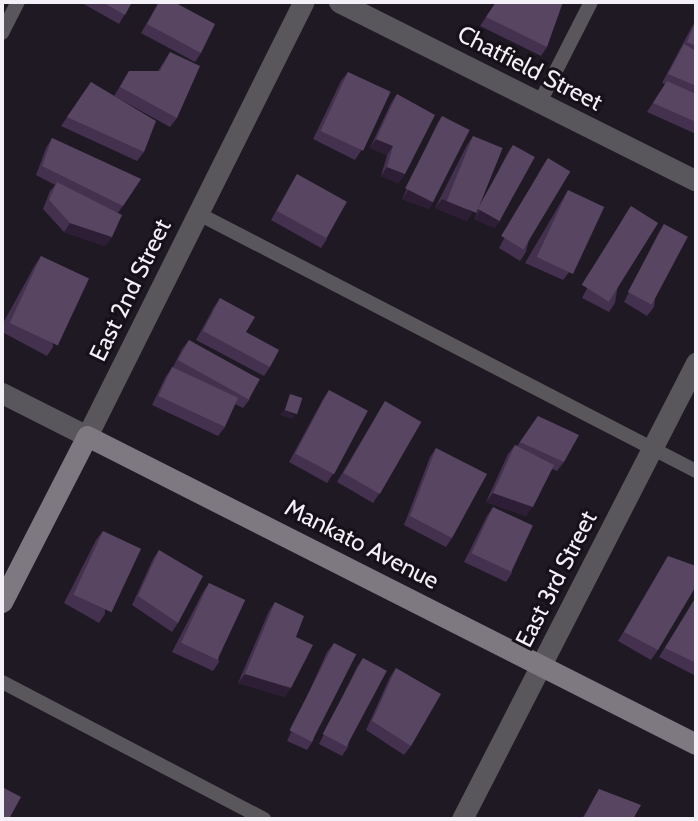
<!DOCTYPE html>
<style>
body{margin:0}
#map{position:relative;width:698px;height:821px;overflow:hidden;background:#1f1923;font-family:Cabin,sans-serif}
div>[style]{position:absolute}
.lane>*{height:14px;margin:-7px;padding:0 7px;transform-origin:7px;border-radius:7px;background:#5a575c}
.street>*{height:21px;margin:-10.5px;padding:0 10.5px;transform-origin:10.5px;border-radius:10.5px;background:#5a575c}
.secondary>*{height:21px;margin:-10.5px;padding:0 10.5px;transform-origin:10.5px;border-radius:10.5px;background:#7e7981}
.wall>*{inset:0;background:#44304f}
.shaded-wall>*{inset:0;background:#2d1e36}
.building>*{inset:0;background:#574561;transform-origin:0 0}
span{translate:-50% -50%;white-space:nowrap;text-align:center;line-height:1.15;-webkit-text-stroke:6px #161019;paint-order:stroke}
.street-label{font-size:24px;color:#f4f0f7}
.frame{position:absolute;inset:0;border:4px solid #f4f0f7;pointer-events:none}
</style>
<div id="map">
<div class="lane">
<div style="left:2px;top:33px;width:35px;rotate:-63deg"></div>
<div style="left:540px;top:102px;width:112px;rotate:-63deg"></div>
<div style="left:197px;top:213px;width:562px;rotate:27.34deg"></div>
<div style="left:2px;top:682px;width:296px;rotate:27.6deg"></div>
</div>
<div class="street">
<div style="left:339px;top:2px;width:399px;rotate:26.6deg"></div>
<div style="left:2px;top:393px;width:95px;rotate:26.8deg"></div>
<div style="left:87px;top:436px;width:485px;rotate:-63.5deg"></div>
<div style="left:462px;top:819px;width:513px;rotate:-62.84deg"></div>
</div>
<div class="secondary">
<div style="left:2px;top:602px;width:186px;rotate:-62.9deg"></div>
<div style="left:87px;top:436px;width:682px;rotate:26.83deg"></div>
</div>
<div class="wall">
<div style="clip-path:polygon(82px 2px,132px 2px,119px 24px,82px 3px)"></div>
<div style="clip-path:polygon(159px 2px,174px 2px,201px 53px,195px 62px,141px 33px)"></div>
<div style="clip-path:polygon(496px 2px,547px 47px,541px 56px,480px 26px)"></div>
<div style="clip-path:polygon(696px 19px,696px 134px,647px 112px,665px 84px,662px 83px)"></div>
<div style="clip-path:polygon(170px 52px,177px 118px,170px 127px,114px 96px,129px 71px,158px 71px)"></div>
<div style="clip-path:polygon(348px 72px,361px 151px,355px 160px,313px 139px,341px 81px)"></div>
<div style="clip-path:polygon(91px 82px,144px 152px,137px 161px,61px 126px)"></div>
<div style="clip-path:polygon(397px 94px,405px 174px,398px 183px,381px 176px,387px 155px,370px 148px,391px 103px)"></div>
<div style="clip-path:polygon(442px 116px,429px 209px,402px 199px,436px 126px)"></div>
<div style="clip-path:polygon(473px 136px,467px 221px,435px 208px,467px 145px)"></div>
<div style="clip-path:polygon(52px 138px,141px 179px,118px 213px,112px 237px,105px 246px,64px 232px,43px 209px,50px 191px,55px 185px,36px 175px,46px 148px)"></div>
<div style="clip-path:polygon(513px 145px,495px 228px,474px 219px,507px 154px)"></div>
<div style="clip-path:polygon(548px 158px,526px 252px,520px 261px,499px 248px,542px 167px)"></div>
<div style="clip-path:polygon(297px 174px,327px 239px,321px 248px,271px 220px)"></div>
<div style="clip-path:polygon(568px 190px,570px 271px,563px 280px,525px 263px)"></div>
<div style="clip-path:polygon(631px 206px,615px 303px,609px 312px,582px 298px,625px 215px)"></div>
<div style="clip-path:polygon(664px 224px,654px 307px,647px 316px,624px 302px,658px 234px)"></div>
<div style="clip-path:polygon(41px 256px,53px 347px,47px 356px,2px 332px,2px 325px,35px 265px)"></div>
<div style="clip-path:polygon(220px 298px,246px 332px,270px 367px,264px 376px,196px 340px,214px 307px)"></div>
<div style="clip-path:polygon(189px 340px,250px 399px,243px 408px,235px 404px,225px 427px,218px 436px,152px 405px,166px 376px,173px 367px,182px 349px)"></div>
<div style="clip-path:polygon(329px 390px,333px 474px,327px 483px,289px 462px,323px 399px)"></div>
<div style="clip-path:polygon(385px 401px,379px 494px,373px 503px,337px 482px)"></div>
<div style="clip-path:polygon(538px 416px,564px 462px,557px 471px,552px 469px,526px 516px,486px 502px,508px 454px,515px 445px,517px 446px)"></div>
<div style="clip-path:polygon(436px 448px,452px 538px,446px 547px,404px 525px,430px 457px)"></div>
<div style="clip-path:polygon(493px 507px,512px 573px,506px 582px,464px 562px,487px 516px)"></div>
<div style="clip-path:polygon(103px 531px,105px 614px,99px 623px,64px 603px,96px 540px)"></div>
<div style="clip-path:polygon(159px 550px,178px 623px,172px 632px,132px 605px,153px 559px)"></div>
<div style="clip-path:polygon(668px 556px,658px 650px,651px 660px,618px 641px)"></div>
<div style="clip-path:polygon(209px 583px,219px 662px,213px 671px,172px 652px,203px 592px)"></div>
<div style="clip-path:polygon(696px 597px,696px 676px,659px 657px)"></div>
<div style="clip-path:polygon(275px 602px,285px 697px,238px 683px,269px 611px)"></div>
<div style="clip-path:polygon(334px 643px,313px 741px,307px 750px,287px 741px,327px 652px)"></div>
<div style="clip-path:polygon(363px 658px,348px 747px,342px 756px,319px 744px,357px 667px)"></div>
<div style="clip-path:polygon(396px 668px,411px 746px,404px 755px,366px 730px,390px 677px)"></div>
<div style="clip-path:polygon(599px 789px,633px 819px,582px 819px)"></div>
</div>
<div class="shaded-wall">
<div style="clip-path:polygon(376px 139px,393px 146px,387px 155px,370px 148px)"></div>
<div style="clip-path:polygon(387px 167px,405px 174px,398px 183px,381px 176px)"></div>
<div style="clip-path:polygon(408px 190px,435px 200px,429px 209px,402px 199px)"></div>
<div style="clip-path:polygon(442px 199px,473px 212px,467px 221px,435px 208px)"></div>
<div style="clip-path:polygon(480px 210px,502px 219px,495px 228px,474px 219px)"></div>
<div style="clip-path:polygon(70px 223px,112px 237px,105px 246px,64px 232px)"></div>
<div style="clip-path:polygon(283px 410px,295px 415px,292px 419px,280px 415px)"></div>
<div style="clip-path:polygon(493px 493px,533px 507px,526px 516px,486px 502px)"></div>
<div style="clip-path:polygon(245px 674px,291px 688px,285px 697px,238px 683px)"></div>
</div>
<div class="building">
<div style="clip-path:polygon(102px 2px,132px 2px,125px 15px)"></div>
<div style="clip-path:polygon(159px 2px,174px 2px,215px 24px,201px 53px,147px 24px)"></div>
<div style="clip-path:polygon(496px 2px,563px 2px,547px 47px,486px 17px)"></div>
<div style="clip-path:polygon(696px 21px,696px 46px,687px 42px)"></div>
<div style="clip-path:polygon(684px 44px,696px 51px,696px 86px,668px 74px)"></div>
<div style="clip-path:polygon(170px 52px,200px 66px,177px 118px,120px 87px,129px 71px,160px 71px)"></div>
<div style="left:348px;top:72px;width:47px;height:65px;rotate:25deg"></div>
<div style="clip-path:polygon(667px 81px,696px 94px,696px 122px,653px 103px)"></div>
<div style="clip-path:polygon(91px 82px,156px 121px,144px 152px,67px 117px)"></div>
<div style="clip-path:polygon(397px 94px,435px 115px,405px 174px,387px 167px,393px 146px,376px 139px)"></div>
<div style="left:442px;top:116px;width:31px;height:81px;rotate:27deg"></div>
<div style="left:473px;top:136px;width:32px;height:70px;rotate:22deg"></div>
<div style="clip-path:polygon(52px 138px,141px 179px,123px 206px,42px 166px)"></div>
<div style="left:513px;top:145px;width:25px;height:73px;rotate:29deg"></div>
<div style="left:548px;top:158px;width:26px;height:91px;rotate:31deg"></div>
<div style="left:297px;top:174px;width:57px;height:42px;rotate:29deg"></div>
<div style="clip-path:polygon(57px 182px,122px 215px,112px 237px,70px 223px,49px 200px)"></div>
<div style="left:568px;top:190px;width:40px;height:74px;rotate:25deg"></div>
<div style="left:631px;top:206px;width:32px;height:93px;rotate:32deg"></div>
<div style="left:664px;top:224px;width:27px;height:77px;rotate:28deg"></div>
<div style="left:41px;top:256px;width:53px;height:74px;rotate:25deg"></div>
<div style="clip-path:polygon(220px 298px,255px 317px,246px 332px,279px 350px,270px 367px,203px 331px)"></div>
<div style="left:189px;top:340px;width:81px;height:23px;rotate:29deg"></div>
<div style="left:172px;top:367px;width:73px;height:32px;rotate:25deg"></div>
<div style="left:329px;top:390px;width:44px;height:72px;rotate:28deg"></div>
<div style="left:290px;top:394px;width:13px;height:17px;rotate:18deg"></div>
<div style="left:385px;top:401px;width:42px;height:83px;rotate:30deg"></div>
<div style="clip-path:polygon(538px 416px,579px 435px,564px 462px,520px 442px)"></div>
<div style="clip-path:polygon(515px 445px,554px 465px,533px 507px,493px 493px)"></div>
<div style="clip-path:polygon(436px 448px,487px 474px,452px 538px,410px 516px)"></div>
<div style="left:493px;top:507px;width:44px;height:51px;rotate:25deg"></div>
<div style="left:103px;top:531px;width:42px;height:70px;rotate:25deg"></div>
<div style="clip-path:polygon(159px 550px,203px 576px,178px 623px,138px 596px)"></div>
<div style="clip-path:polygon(668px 556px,696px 566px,696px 586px,658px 650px,624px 632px)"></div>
<div style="left:209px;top:583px;width:40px;height:66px;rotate:25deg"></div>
<div style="clip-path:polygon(696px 597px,696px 663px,665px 648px)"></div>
<div style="clip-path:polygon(275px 602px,304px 616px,296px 637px,313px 645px,291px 688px,245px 674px)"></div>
<div style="left:334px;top:643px;width:25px;height:98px;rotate:27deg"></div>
<div style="left:363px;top:658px;width:27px;height:86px;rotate:28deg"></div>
<div style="clip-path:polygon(396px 668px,441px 694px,411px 746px,372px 721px)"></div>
<div style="clip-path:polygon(2px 787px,21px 797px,9px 819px,2px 819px)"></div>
<div style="clip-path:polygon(599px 789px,641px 805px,633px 819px,583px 819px)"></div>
</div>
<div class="street-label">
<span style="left:530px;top:68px;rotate:27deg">Chatfield Street</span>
<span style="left:130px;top:290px;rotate:-64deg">East 2nd Street</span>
<span style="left:362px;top:544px;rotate:27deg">Mankato Avenue</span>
<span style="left:556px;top:579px;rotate:-63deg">East 3rd Street</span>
</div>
<div class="frame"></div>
</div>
